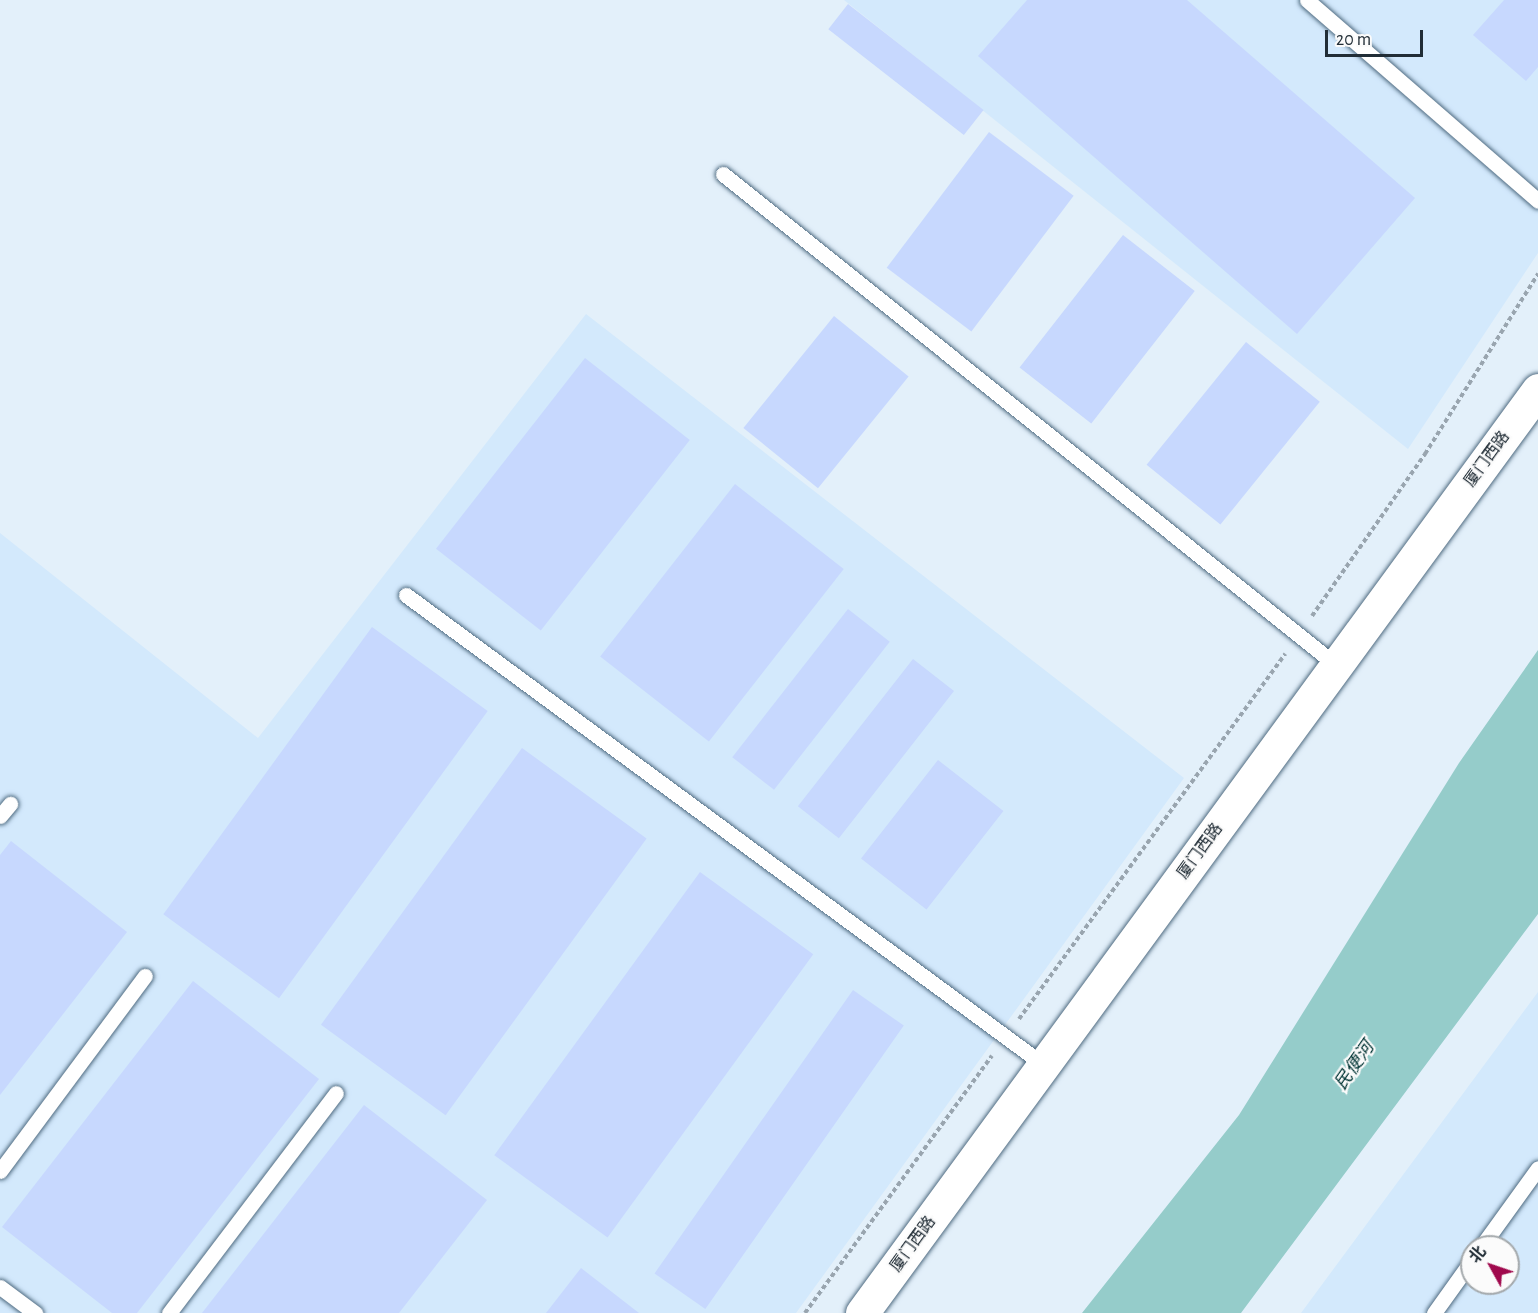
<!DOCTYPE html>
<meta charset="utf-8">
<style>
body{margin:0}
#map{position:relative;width:1538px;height:1313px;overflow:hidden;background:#e3f0fa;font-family:"Alegreya Sans","Noto Sans SC",sans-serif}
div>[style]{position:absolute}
.built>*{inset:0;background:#d3e9fc}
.water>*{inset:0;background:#95ccca}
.building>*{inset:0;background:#c7d8fe;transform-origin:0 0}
.path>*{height:4px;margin-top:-2px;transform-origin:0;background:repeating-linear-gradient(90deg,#99a5af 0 4.5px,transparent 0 7.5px)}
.roads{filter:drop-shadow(0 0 2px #4f6b81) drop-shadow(0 0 2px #4f6b81)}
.service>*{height:15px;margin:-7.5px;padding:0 7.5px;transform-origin:7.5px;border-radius:7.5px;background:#fff}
.tertiary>*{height:33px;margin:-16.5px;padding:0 16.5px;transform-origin:16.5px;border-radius:16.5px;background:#fff}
span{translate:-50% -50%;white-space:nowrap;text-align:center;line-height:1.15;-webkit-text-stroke:4.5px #fbfbfb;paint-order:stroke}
.street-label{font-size:16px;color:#212d36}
.water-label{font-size:18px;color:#003434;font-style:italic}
.north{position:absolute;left:1460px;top:1235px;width:60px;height:60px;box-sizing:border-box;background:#fbfbfb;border:2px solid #a4a9ac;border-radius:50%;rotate:310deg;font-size:16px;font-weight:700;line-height:24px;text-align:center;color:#212d36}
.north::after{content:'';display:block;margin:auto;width:21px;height:27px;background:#a0094d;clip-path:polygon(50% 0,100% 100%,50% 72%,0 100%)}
.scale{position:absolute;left:1325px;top:30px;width:98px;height:27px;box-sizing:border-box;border:3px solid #212d36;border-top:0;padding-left:8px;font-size:18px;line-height:21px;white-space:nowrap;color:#212d36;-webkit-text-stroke:4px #fbfbfb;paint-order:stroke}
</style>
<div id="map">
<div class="built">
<div style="clip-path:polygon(844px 0,1538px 0,1538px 253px,1408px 449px)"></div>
<div style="clip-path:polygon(586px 314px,1184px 778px,796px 1313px,0 1313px,0 533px,258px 738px)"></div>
<div style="clip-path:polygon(evenodd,1538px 992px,1538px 1313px,1301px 1313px,1538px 992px,1472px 1247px,1508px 1247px,1508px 1283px,1472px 1283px,1472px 1247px)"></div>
</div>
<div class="water">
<div style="clip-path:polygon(1538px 650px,1538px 914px,1241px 1313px,1082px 1313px,1239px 1115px,1459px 763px)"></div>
</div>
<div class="building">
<div style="clip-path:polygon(1027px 0,1187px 0,1415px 198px,1297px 334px,978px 56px)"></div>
<div style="clip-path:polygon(1504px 0,1538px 0,1538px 67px,1526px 81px,1473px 35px)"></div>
<div style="left:848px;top:4px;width:172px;height:32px;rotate:38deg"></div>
<div style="left:989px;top:132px;width:106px;height:170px;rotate:37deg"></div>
<div style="left:1123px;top:235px;width:91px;height:168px;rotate:38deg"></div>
<div style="left:834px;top:316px;width:96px;height:144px;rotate:39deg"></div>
<div style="left:1246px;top:342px;width:95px;height:158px;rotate:39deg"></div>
<div style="left:585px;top:358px;width:133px;height:242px;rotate:38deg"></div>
<div style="left:735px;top:484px;width:138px;height:219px;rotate:38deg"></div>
<div style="left:848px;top:609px;width:53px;height:188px;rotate:38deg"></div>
<div style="left:372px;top:627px;width:143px;height:355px;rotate:36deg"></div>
<div style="left:913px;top:659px;width:52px;height:187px;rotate:38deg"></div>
<div style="left:522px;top:748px;width:154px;height:342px;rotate:36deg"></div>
<div style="left:938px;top:760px;width:83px;height:125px;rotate:38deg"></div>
<div style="clip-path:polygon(11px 841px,127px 932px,0 1095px,0 855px)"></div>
<div style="left:700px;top:872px;width:140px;height:350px;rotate:36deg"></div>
<div style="clip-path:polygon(193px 981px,319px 1079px,137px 1313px,112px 1313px,2px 1227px)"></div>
<div style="left:853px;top:990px;width:62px;height:346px;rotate:35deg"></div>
<div style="clip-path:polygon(364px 1105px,487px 1200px,399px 1313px,202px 1313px)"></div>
<div style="clip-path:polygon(581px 1268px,639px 1313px,546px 1313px)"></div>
</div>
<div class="path">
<div style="left:1312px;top:616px;width:198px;rotate:-55.1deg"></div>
<div style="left:1425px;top:454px;width:213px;rotate:-57.9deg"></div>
<div style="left:1019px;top:1019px;width:452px;rotate:-53.9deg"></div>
<div style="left:805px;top:1313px;width:318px;rotate:-54deg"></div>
</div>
<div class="roads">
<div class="service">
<div style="left:1307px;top:0;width:306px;rotate:41deg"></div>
<div style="left:723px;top:174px;width:785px;rotate:38.69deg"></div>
<div style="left:406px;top:595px;width:792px;rotate:36.38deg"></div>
<div style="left:0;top:816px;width:16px;rotate:-50deg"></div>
<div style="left:0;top:1171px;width:243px;rotate:-53.4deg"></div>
<div style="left:1481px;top:1247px;width:97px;rotate:-54.2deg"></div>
<div style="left:0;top:1287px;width:44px;rotate:36.6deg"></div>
<div style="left:169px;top:1313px;width:276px;rotate:-52.8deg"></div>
<div style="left:1434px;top:1313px;width:65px;rotate:-54.4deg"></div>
</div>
<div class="tertiary">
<div style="left:862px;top:1313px;width:1144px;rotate:-53.78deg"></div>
</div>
</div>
<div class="street-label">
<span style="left:1487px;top:459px;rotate:-54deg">厦门西路</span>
<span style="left:1200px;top:851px;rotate:-54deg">厦门西路</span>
<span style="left:913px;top:1244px;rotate:-54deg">厦门西路</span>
</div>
<div class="water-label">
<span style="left:1355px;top:1066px;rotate:-55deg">民便河</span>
</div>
<div class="north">北</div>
<div class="scale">20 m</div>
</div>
